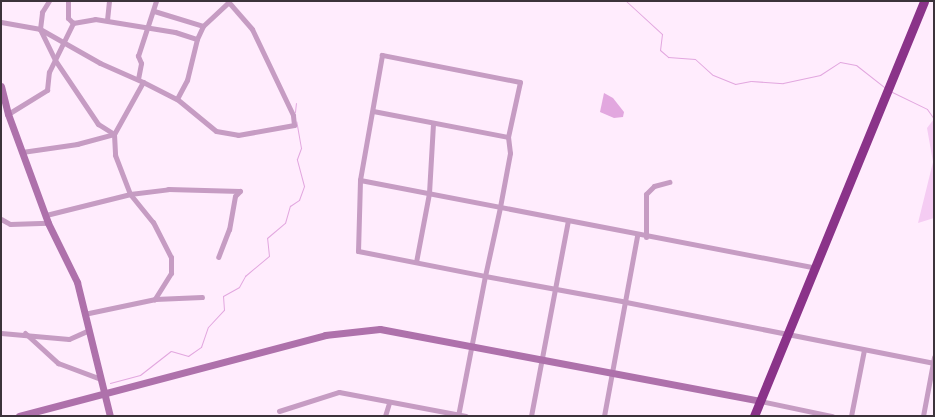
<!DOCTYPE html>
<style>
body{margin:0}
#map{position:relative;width:935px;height:417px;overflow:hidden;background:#ffecfd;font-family:Rubik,sans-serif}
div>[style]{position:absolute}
.green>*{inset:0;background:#f5ccf3}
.water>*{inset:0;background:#e2a7df}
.stream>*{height:1px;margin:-0.5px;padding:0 0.5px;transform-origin:0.5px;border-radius:0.5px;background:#e2a7df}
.street>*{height:5px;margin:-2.5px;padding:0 2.5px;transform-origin:2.5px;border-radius:2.5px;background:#c69cc3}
.secondary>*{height:7px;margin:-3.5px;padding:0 3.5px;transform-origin:3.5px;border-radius:3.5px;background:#ae71ab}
.highway>*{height:9px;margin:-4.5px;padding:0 4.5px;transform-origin:4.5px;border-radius:4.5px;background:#8a3389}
span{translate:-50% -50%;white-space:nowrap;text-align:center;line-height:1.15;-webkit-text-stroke:4px #fff;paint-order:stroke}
.frame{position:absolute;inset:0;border:2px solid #3c333b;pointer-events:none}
</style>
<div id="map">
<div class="green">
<div style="clip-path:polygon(934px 119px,934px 218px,918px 223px,933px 162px,927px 128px)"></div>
</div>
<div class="water">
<div style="clip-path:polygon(604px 93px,613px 98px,624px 112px,623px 117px,614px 118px,600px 112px)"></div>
</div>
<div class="stream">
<div style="left:626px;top:1px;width:49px;rotate:42.5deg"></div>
<div style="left:662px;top:34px;width:16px;rotate:97deg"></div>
<div style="left:660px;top:50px;width:11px;rotate:41deg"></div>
<div style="left:668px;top:57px;width:27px;rotate:4deg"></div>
<div style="left:695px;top:59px;width:24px;rotate:42deg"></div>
<div style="left:713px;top:75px;width:24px;rotate:22deg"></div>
<div style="left:735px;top:84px;width:16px;rotate:-11deg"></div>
<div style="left:751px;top:81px;width:32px;rotate:4deg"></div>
<div style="left:783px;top:83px;width:38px;rotate:-12deg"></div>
<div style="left:820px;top:75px;width:24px;rotate:-33deg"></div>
<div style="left:840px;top:62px;width:16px;rotate:11deg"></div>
<div style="left:856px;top:65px;width:37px;rotate:38deg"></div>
<div style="left:890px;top:91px;width:41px;rotate:25.9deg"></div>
<div style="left:927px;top:109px;width:12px;rotate:55deg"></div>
<div style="left:295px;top:112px;width:9px;rotate:-84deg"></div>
<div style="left:110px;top:383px;width:31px;rotate:-15deg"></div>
<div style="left:140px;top:375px;width:39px;rotate:-38deg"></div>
<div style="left:171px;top:351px;width:18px;rotate:16deg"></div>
<div style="left:188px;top:356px;width:16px;rotate:-35deg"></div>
<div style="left:201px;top:347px;width:21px;rotate:-71deg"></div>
<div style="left:208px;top:327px;width:23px;rotate:-47deg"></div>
<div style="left:224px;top:310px;width:14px;rotate:-94deg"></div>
<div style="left:223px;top:296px;width:18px;rotate:-29deg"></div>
<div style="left:239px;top:287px;width:13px;rotate:-61deg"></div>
<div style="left:245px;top:276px;width:31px;rotate:-40deg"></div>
<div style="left:269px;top:256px;width:18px;rotate:-96deg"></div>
<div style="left:267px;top:238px;width:23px;rotate:-40deg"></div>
<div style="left:285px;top:223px;width:18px;rotate:-74deg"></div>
<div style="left:290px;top:206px;width:11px;rotate:-34deg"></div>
<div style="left:299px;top:200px;width:15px;rotate:-70deg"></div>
<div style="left:304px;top:186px;width:28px;rotate:-105deg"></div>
<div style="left:297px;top:159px;width:12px;rotate:-70deg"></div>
<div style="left:301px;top:148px;width:27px;rotate:-100deg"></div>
</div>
<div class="street">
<div style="left:68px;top:1px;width:17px;rotate:90deg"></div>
<div style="left:68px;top:18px;width:7px;rotate:45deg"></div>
<div style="left:154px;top:11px;width:51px;rotate:17deg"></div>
<div style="left:203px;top:26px;width:14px;rotate:115deg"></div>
<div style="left:107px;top:20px;width:19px;rotate:-84deg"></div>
<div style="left:1px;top:22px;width:40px;rotate:10deg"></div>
<div style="left:40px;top:29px;width:69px;rotate:29.5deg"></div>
<div style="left:100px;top:63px;width:47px;rotate:23.8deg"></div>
<div style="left:143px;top:82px;width:60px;rotate:119.1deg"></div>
<div style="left:114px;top:134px;width:21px;rotate:87deg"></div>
<div style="left:115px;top:155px;width:42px;rotate:69deg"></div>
<div style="left:130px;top:194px;width:38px;rotate:-7deg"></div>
<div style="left:168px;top:189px;width:72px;rotate:1.6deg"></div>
<div style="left:240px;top:191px;width:7px;rotate:135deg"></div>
<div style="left:235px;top:196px;width:34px;rotate:100deg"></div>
<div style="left:229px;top:229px;width:30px;rotate:111deg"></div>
<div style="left:203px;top:26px;width:35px;rotate:-43deg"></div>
<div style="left:138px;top:79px;width:16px;rotate:-79deg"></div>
<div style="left:141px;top:63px;width:8px;rotate:-113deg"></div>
<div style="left:138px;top:56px;width:58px;rotate:-71.9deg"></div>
<div style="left:143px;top:82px;width:38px;rotate:27deg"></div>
<div style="left:177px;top:99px;width:50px;rotate:39.4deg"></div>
<div style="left:216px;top:131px;width:22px;rotate:10deg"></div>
<div style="left:238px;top:135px;width:57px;rotate:-10.1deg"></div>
<div style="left:294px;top:125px;width:10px;rotate:-96deg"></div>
<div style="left:293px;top:115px;width:95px;rotate:-115.5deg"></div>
<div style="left:252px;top:29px;width:37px;rotate:-131deg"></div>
<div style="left:373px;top:111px;width:137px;rotate:10.9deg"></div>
<div style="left:8px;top:114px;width:46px;rotate:-31.6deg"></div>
<div style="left:47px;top:90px;width:18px;rotate:-84deg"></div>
<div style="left:49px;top:72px;width:55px;rotate:-63.9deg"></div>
<div style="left:73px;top:23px;width:22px;rotate:-10deg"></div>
<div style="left:95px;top:19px;width:81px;rotate:9.2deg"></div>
<div style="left:175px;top:32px;width:23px;rotate:18deg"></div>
<div style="left:197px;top:39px;width:42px;rotate:103.7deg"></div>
<div style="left:187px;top:80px;width:21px;rotate:118deg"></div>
<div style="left:22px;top:152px;width:56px;rotate:-8.3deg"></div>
<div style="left:77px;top:144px;width:38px;rotate:-15deg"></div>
<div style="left:114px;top:134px;width:19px;rotate:-148deg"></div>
<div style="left:98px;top:124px;width:77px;rotate:-123.9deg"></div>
<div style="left:55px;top:60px;width:34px;rotate:-116deg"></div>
<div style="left:40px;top:29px;width:17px;rotate:-83deg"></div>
<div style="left:42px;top:12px;width:13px;rotate:-58deg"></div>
<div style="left:360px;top:180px;width:464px;rotate:10.9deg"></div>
<div style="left:46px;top:215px;width:87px;rotate:-14deg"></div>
<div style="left:130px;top:194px;width:36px;rotate:51deg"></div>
<div style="left:153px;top:222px;width:39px;rotate:63deg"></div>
<div style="left:171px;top:257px;width:16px;rotate:90deg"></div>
<div style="left:171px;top:273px;width:31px;rotate:122deg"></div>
<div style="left:1px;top:219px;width:10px;rotate:29deg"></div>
<div style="left:10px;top:224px;width:38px;rotate:-2deg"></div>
<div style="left:646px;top:237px;width:43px;rotate:-90deg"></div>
<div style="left:646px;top:194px;width:11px;rotate:-45deg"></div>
<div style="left:654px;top:186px;width:16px;rotate:-15deg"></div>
<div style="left:416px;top:262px;width:70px;rotate:-79.3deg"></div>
<div style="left:429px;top:193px;width:70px;rotate:-86.7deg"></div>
<div style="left:84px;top:314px;width:73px;rotate:-11.9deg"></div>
<div style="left:155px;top:299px;width:47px;rotate:-2.4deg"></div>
<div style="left:1px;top:333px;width:68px;rotate:5deg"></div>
<div style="left:69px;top:339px;width:20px;rotate:-24deg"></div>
<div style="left:25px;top:333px;width:45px;rotate:42.3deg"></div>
<div style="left:58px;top:363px;width:46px;rotate:20.4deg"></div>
<div style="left:760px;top:401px;width:74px;rotate:11.8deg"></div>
<div style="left:279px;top:411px;width:63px;rotate:-17.6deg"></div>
<div style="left:339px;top:392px;width:129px;rotate:10.7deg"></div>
<div style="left:385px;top:416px;width:14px;rotate:-73deg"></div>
<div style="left:458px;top:416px;width:143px;rotate:-79.1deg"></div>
<div style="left:485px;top:276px;width:71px;rotate:-77.7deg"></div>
<div style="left:500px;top:207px;width:55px;rotate:-79.5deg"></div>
<div style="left:510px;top:153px;width:16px;rotate:-97deg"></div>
<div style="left:508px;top:137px;width:56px;rotate:-77.7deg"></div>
<div style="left:520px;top:82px;width:141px;rotate:-168.9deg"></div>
<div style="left:382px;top:55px;width:127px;rotate:100deg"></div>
<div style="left:360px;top:180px;width:71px;rotate:91.6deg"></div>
<div style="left:358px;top:251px;width:129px;rotate:11.1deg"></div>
<div style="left:485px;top:276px;width:143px;rotate:10.4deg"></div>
<div style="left:626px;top:302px;width:314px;rotate:11.2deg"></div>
<div style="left:531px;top:416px;width:199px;rotate:-79.3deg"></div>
<div style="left:604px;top:416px;width:183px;rotate:-79.6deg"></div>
<div style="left:851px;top:416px;width:67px;rotate:-78.9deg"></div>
<div style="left:923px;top:416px;width:60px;rotate:-79.4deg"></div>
</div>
<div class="secondary">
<div style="left:1px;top:86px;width:29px;rotate:76deg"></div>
<div style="left:8px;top:114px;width:116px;rotate:69.8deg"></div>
<div style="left:48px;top:223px;width:66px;rotate:63.8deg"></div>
<div style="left:77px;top:282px;width:138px;rotate:76.2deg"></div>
<div style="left:19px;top:416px;width:317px;rotate:-14.8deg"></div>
<div style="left:325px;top:335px;width:55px;rotate:-6.2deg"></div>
<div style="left:380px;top:329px;width:387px;rotate:10.7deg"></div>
</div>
<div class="highway">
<div style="left:754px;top:416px;width:448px;rotate:-67.7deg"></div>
</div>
<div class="frame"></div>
</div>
